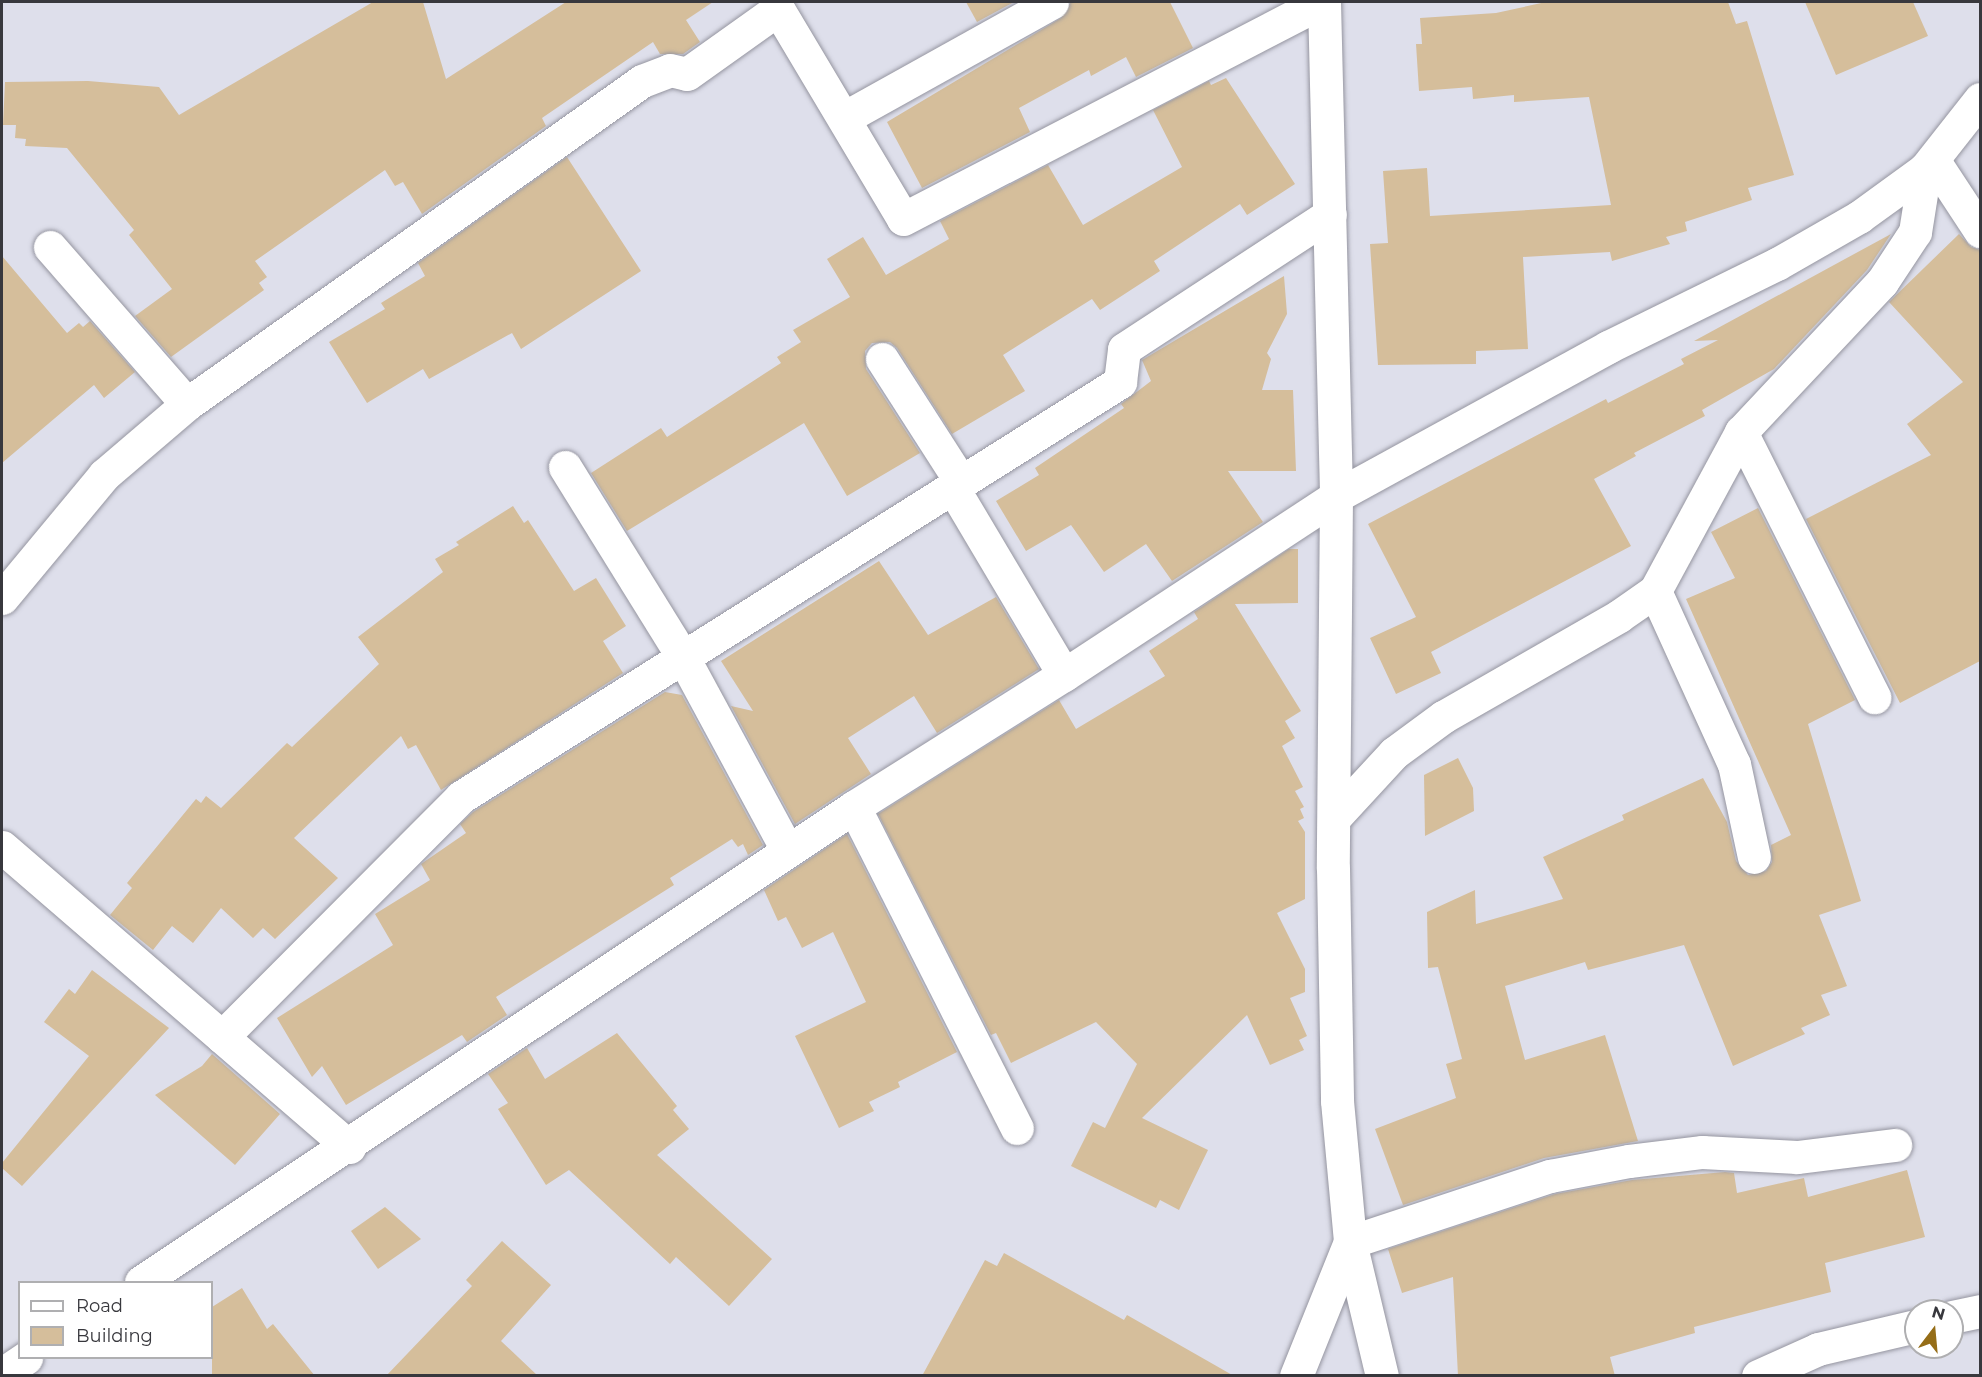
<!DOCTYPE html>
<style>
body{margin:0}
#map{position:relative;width:1982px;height:1377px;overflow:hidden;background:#dedfeb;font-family:Montserrat,sans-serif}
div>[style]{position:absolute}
.building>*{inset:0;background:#d5be9b}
.roads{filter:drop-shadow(0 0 2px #9595a0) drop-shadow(0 0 2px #9595a0)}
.minor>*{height:33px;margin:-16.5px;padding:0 16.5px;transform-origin:16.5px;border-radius:16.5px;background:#fff}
span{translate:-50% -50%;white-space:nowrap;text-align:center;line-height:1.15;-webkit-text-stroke:6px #fff;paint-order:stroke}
.frame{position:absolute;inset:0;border:3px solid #38383d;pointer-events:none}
.legend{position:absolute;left:18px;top:1281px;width:195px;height:78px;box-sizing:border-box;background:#fff;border:2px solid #afafb1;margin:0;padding:8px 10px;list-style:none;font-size:18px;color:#38383d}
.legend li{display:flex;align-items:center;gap:12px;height:30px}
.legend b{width:30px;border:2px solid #afafb1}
.north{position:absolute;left:1904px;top:1299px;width:60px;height:60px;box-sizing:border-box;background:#fff;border:2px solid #afafb1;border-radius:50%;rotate:16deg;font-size:16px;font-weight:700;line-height:24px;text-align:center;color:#38383d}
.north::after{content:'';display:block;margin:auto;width:21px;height:27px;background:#956d17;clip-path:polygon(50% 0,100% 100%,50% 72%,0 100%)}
</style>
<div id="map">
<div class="building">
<div style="clip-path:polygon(373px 2px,423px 2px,446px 79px,566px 2px,713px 2px,686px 20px,700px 42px,683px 54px,660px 54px,653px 42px,542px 118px,546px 126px,422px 214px,403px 182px,395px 186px,385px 170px,255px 261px,267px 277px,259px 283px,264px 290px,171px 357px,135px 316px,172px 289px,129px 235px,134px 230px,67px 148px,25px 146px,26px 139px,15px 138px,16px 125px,3px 125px,5px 82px,88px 81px,159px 87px,179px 115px)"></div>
<div style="clip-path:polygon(966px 2px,1014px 2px,977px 22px)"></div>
<div style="clip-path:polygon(1071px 2px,1170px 2px,1193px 48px,1136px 77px,1126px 57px,1091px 76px,1089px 70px,1019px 108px,1030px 132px,922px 188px,887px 122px,1061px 18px)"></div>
<div style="clip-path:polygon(1546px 2px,1728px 2px,1736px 24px,1747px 21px,1794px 175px,1748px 188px,1752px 200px,1685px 222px,1687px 231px,1666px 237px,1670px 244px,1612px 261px,1610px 252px,1523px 257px,1528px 349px,1476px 351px,1476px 364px,1378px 365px,1370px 244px,1388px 243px,1383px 171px,1427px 168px,1430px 216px,1611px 205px,1589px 97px,1514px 102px,1514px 95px,1473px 99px,1472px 87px,1419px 91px,1416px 44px,1422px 44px,1420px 18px,1496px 13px)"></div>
<div style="clip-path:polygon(1805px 2px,1913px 2px,1928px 36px,1836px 75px)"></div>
<div style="clip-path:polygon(1226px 78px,1295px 184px,1247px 215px,1240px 204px,1154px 261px,1160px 271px,1100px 310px,1092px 299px,1003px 355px,1025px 391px,952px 434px,897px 348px,890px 342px,872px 343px,865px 351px,866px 369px,920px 453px,847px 496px,804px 423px,627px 531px,591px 473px,661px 428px,667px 437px,781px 363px,777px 357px,801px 342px,793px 330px,850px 297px,827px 259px,863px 237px,886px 275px,949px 239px,940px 221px,1048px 165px,1083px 225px,1182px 167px,1153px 110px,1209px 81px,1211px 85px)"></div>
<div style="clip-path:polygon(567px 157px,641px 271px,521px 349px,512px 333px,429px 379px,423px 369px,367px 403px,329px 342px,385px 309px,381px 303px,425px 276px,418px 263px)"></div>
<div style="clip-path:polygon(1891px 234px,1867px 270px,1774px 369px,1702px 410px,1705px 416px,1634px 453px,1636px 456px,1594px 479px,1631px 546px,1431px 652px,1441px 673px,1396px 694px,1370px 638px,1416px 617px,1368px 524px,1606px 399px,1608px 403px,1684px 364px,1681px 359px,1718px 340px,1694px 341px)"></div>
<div style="clip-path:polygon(1959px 234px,1971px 247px,1980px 250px,1980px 661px,1900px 703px,1806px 519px,1931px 455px,1907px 424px,1963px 382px,1889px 302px)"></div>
<div style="clip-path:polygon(2px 256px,67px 333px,79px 323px,83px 327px,90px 321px,135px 372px,104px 398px,94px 385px,2px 463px)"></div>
<div style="clip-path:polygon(1284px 276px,1287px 314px,1267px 353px,1271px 359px,1262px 390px,1293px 390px,1296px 471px,1228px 471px,1263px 522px,1172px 581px,1146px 544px,1104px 572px,1071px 525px,1026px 551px,996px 501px,1039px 475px,1035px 468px,1124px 408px,1121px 404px,1151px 381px,1142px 360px)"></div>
<div style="clip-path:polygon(513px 506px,524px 523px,528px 520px,574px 591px,596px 578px,626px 626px,603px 641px,623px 673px,441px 790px,416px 745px,408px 749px,401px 736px,294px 838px,338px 878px,275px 939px,263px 928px,253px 938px,221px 908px,193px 943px,172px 926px,153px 950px,110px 915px,132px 888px,127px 883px,196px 799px,201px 803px,206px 796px,221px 808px,287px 743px,292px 747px,379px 664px,358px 637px,443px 572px,435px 559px,459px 545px,456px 542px)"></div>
<div style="clip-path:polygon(1758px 508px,1855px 700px,1808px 724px,1861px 901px,1819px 915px,1847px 986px,1821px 995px,1830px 1015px,1801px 1028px,1805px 1034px,1733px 1066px,1684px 945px,1588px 970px,1585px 962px,1505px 986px,1525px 1060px,1605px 1035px,1638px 1141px,1544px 1158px,1403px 1205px,1375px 1129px,1456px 1098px,1446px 1064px,1462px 1059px,1438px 967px,1428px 968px,1427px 912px,1475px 890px,1476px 924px,1563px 899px,1543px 857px,1624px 820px,1622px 815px,1703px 778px,1727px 822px,1736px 861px,1748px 875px,1766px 871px,1772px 862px,1771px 845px,1791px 835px,1686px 599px,1735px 578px,1711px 532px)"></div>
<div style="clip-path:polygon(1289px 549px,1298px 549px,1298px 603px,1235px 604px,1301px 711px,1285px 721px,1295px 738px,1282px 746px,1303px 787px,1295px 791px,1304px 807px,1300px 809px,1304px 818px,1298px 821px,1305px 832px,1305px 899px,1277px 913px,1305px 969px,1305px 992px,1290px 998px,1307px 1036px,1299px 1040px,1304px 1050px,1270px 1065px,1247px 1015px,1142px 1118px,1208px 1150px,1179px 1210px,1160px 1200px,1156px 1208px,1071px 1166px,1093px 1122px,1105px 1128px,1137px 1064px,1096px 1022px,1011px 1063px,996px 1033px,991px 1035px,878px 814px,1059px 700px,1076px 729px,1165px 676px,1149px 651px,1198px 619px,1194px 612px)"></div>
<div style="clip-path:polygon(879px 561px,928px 635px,996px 597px,1039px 669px,937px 733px,914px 696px,848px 738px,871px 774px,795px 824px,731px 706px,753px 711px,721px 661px)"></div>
<div style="clip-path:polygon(665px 692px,682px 695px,763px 845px,748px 855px,743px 844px,738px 847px,732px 839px,670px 878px,674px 885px,496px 997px,507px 1015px,467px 1042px,462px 1035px,346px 1105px,322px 1066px,312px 1077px,277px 1018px,393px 945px,375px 914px,430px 880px,421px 864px,466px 833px,460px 824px,473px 812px)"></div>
<div style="clip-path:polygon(1458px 758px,1473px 788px,1474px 811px,1425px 836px,1424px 775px)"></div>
<div style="clip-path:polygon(847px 834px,957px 1052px,898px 1082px,900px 1087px,869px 1102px,874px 1111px,839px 1128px,795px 1036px,866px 1002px,833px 932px,802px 948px,786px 917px,778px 921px,764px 890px)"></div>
<div style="clip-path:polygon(92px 970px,169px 1028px,22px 1186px,2px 1168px,2px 1163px,89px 1056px,44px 1022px,69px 989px,75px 994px)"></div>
<div style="clip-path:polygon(617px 1033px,677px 1106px,673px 1110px,689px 1129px,657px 1155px,772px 1259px,729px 1306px,676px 1257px,670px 1264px,569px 1170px,546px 1185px,498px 1109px,508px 1103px,488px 1074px,527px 1048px,545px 1079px)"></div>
<div style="clip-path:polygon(212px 1054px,280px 1114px,235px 1165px,155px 1095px,202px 1066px)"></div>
<div style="clip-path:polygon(1907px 1170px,1925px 1237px,1825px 1263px,1831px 1292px,1694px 1327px,1695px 1333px,1610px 1357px,1615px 1376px,1458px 1376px,1453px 1277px,1402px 1293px,1388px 1249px,1555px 1194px,1632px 1180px,1725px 1172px,1734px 1173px,1737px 1193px,1804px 1178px,1808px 1197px)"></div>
<div style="clip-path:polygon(385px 1207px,421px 1239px,378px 1269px,351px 1231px)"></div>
<div style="clip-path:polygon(502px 1241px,551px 1285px,501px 1341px,538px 1376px,386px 1376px,472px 1286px,466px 1280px)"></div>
<div style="clip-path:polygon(1004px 1253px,1124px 1320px,1127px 1315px,1234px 1376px,922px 1376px,985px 1260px,997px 1266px)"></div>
<div style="clip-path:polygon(242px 1288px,267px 1329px,273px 1324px,315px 1376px,212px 1376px,212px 1307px)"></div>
</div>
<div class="roads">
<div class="minor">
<div style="left:1324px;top:2px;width:494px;rotate:88.6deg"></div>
<div style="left:1336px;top:496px;width:372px;rotate:90.5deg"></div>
<div style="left:1333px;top:868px;width:233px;rotate:89deg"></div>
<div style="left:1337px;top:1101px;width:142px;rotate:84.7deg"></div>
<div style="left:1350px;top:1242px;width:138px;rotate:76.6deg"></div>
<div style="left:844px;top:118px;width:238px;rotate:-29.1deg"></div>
<div style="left:1934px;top:161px;width:84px;rotate:56.7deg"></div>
<div style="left:50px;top:247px;width:208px;rotate:48.9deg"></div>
<div style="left:882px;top:359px;width:146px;rotate:57.3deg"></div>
<div style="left:1741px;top:432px;width:297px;rotate:63.3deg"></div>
<div style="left:565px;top:467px;width:226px;rotate:58.2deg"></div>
<div style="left:684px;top:659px;width:218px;rotate:61.6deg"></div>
<div style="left:953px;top:488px;width:217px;rotate:59.3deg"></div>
<div style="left:1655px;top:591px;width:190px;rotate:65.5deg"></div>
<div style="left:1734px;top:764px;width:95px;rotate:77.9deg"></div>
<div style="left:2px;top:598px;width:160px;rotate:-50.3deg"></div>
<div style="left:104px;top:475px;width:109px;rotate:-40.5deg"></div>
<div style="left:187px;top:404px;width:558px;rotate:-35.37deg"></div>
<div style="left:642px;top:81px;width:30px;rotate:-21deg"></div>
<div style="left:670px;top:70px;width:17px;rotate:13deg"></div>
<div style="left:687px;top:74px;width:112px;rotate:-35.5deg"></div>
<div style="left:778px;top:9px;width:244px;rotate:59.2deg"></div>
<div style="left:903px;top:219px;width:471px;rotate:-27.4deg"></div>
<div style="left:854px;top:807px;width:360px;rotate:63.1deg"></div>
<div style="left:1334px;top:818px;width:88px;rotate:-47.3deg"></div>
<div style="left:1394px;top:753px;width:61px;rotate:-36.3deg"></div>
<div style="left:1443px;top:717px;width:203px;rotate:-29.8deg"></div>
<div style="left:1619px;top:616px;width:44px;rotate:-34.8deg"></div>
<div style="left:1655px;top:591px;width:181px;rotate:-61.6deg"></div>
<div style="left:1741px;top:432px;width:206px;rotate:-46.8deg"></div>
<div style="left:1882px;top:282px;width:60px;rotate:-56.6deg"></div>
<div style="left:1915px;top:232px;width:64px;rotate:-81deg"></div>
<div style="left:2px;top:847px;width:459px;rotate:40.8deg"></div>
<div style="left:222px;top:1037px;width:339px;rotate:-45.1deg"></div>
<div style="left:461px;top:797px;width:779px;rotate:-32.2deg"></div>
<div style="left:1120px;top:382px;width:33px;rotate:-83deg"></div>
<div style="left:1124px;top:349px;width:246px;rotate:-33.2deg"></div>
<div style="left:141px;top:1282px;width:857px;rotate:-33.67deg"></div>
<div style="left:854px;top:807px;width:248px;rotate:-32.2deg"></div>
<div style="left:1064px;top:675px;width:326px;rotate:-33.3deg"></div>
<div style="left:1336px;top:496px;width:310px;rotate:-28.7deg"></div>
<div style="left:1608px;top:347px;width:188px;rotate:-26.2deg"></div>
<div style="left:1777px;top:264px;width:95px;rotate:-29.8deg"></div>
<div style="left:1859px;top:217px;width:82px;rotate:-36deg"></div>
<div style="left:1925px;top:169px;width:89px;rotate:-51.8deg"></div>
<div style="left:1952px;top:1317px;width:29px;rotate:-12deg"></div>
<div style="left:2px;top:1374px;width:29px;rotate:-34deg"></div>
<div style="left:1296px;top:1376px;width:144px;rotate:-68.1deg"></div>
<div style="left:1350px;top:1242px;width:211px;rotate:-18.3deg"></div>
<div style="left:1550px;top:1176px;width:80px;rotate:-10.8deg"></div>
<div style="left:1629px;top:1161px;width:74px;rotate:-7deg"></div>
<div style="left:1702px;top:1152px;width:95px;rotate:3deg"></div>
<div style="left:1797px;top:1157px;width:99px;rotate:-7deg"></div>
<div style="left:1758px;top:1376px;width:66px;rotate:-24.2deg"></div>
<div style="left:1818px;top:1349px;width:101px;rotate:-13.2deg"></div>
</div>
</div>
<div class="frame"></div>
<ul class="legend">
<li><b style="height:8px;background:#fff"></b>Road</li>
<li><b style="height:16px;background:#d5be9b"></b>Building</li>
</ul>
<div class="north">N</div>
</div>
